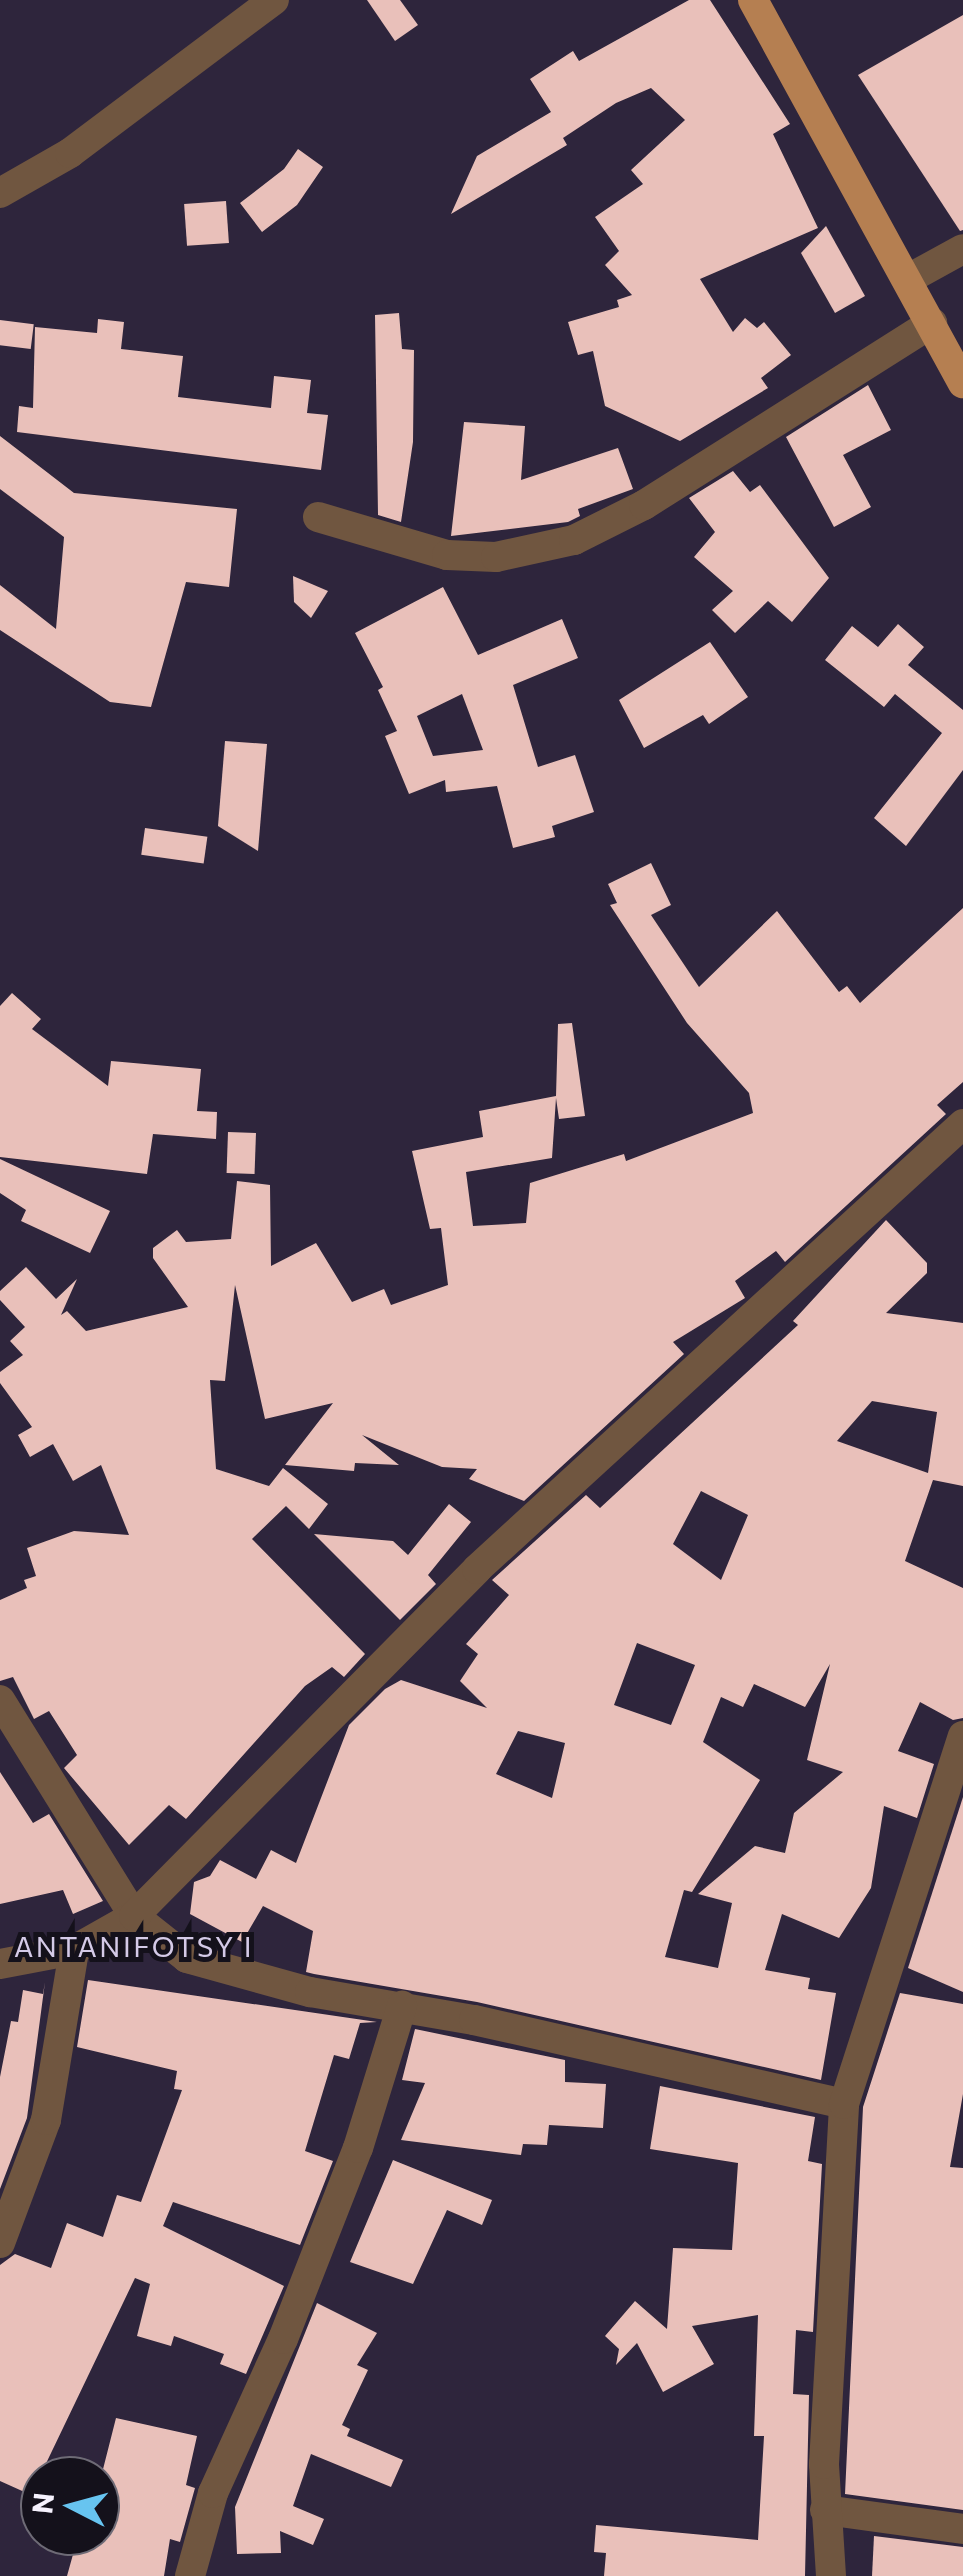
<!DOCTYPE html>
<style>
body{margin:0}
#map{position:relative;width:963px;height:2576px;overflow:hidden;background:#2e253c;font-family:Commissioner,sans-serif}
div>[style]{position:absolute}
.building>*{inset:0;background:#e9c0ba;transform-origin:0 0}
.minor>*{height:30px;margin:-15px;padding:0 15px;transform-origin:15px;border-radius:15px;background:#705640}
.major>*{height:30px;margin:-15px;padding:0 15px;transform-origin:15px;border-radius:15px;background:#b57f51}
span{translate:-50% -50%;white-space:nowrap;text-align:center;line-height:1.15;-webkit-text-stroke:10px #14111b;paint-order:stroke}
.neighbourhood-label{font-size:28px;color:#d4cae7;letter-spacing:2.5px}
.north{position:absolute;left:20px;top:2456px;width:100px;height:100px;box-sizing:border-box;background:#14111b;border:2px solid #6e6b76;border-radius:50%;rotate:276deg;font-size:28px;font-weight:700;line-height:40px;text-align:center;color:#f6f2fe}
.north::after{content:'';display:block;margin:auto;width:35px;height:45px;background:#67c4f0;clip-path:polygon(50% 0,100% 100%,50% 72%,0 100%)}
</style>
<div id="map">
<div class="building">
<div style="clip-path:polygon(367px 0,400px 0,418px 25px,395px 41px)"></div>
<div style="clip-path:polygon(689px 0,710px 0,790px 124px,773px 134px,818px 228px,700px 279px,733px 332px,745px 318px,757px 328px,764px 322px,791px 355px,761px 378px,768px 388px,680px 441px,605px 406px,593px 351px,578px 355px,568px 322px,619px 307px,617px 300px,632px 295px,605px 265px,619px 251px,595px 217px,643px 184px,631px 170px,685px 120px,651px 88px,616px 103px,563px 138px,567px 145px,451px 214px,477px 156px,551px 112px,530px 79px,573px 51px,579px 61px)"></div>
<div style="clip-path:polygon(963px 15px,963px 230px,960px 231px,858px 75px)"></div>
<div style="clip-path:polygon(298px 149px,323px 167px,297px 205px,262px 232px,240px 203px,284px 169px)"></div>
<div style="left:226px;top:201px;width:42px;height:42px;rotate:86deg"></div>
<div style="clip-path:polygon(826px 226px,865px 296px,835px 313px,801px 253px)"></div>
<div style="clip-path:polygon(399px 313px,402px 349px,414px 350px,413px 442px,401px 522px,378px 515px,375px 315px)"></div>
<div style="clip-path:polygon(98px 319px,124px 322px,121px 349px,183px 356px,178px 397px,271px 408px,274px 376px,311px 380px,307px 413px,328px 415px,321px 470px,17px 432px,19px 406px,33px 408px,35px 327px,97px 333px)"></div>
<div style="left:0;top:320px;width:34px;height:25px;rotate:7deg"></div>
<div style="clip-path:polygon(868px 385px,891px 430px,843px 455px,871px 507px,834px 527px,786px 437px)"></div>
<div style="clip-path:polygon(464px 422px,525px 426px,521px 480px,618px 448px,633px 489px,578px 509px,580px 516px,568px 522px,451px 536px)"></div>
<div style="clip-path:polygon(0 436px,74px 493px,237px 509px,229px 587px,186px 582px,151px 707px,110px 702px,0 630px,0 585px,56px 629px,64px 537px,0 489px)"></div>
<div style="clip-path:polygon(733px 471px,750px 492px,760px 485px,829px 578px,792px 622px,768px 601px,735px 633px,712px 610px,733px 591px,694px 557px,715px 532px,689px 498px)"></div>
<div style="clip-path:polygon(293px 576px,328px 591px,311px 618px,294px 602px)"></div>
<div style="clip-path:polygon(evenodd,443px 587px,478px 655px,562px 619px,578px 658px,513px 685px,538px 767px,575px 755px,594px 812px,552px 826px,555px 837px,513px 848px,497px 786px,446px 792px,445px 780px,409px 794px,385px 736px,397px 731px,378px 690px,383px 687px,355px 633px,443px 587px,462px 694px,483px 750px,433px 756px,417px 716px,462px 694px)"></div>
<div style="clip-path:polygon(898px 624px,924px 647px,908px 665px,963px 710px,963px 770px,906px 846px,874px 818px,942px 733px,895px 694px,884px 707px,825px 660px,852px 626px,878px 647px)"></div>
<div style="clip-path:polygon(710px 642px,748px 697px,709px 724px,703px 715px,644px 748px,619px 700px)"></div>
<div style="clip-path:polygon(225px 741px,267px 744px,258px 851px,218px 826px)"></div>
<div style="left:145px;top:828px;width:63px;height:27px;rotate:8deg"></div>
<div style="clip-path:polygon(651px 863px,671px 905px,651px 915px,699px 987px,777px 911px,839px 992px,847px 986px,860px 1003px,963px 908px,963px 1082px,937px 1105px,946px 1114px,785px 1262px,776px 1251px,735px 1281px,745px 1298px,673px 1342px,684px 1354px,524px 1501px,469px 1479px,477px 1469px,442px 1467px,362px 1435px,399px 1465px,355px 1463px,354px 1471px,285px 1465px,333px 1403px,265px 1419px,235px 1285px,225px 1381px,210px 1380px,216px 1469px,269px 1486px,283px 1468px,328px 1504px,309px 1529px,286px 1506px,252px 1539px,365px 1654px,344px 1677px,332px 1667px,305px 1686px,186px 1819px,169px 1805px,129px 1845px,64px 1768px,77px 1755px,49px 1711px,34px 1719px,13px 1677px,0 1681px,0 1600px,27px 1588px,24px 1580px,36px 1576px,27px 1548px,74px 1531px,129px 1535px,101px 1465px,73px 1481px,53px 1444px,30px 1457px,18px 1435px,32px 1427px,0 1383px,0 1372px,23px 1355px,10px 1341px,25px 1327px,0 1300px,0 1291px,26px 1267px,56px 1299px,77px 1279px,61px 1315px,67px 1311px,86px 1331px,188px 1307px,153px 1258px,153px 1248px,177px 1230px,186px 1242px,231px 1239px,237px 1181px,270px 1185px,271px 1266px,316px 1243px,352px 1302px,384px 1289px,391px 1305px,448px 1285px,441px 1228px,430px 1229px,412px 1151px,483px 1137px,479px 1111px,556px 1096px,558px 1024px,572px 1023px,585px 1116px,559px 1119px,556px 1098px,552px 1158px,466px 1172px,473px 1226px,526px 1223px,530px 1183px,624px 1154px,626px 1161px,753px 1113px,749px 1093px,687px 1023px,610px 905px,617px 903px,608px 884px)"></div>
<div style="clip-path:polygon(12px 993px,41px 1019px,32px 1029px,108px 1086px,111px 1061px,201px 1069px,197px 1111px,217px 1112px,216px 1139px,153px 1134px,147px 1174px,0 1157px,0 1006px)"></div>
<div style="left:228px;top:1132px;width:28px;height:41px;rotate:2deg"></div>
<div style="clip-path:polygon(0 1159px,110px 1211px,90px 1253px,21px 1221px,26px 1210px,0 1193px)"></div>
<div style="clip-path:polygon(evenodd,886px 1220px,927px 1263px,927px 1273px,886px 1313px,963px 1323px,963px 1486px,933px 1480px,905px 1561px,963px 1588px,963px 1718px,953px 1720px,920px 1702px,898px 1751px,934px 1764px,917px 1818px,884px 1806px,871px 1888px,839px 1938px,782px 1914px,765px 1970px,810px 1978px,808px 1989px,836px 1993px,821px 2080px,477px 2002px,314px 1974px,306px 1972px,313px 1931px,263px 1906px,242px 1942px,190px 1914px,194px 1882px,210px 1876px,220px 1860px,256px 1879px,271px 1850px,296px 1863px,349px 1725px,385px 1689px,401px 1680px,487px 1708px,460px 1681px,478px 1654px,466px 1644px,509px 1595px,492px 1580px,586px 1495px,600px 1508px,798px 1325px,793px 1321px,886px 1220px,872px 1401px,937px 1412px,928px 1473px,837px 1441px,872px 1401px,886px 1220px,701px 1491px,748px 1515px,721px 1580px,673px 1544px,701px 1491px,886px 1220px,637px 1643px,695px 1665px,671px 1725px,614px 1705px,637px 1643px,886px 1220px,830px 1664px,807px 1760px,843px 1772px,794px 1813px,785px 1853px,755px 1846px,698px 1894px,732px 1903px,718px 1968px,665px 1957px,684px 1890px,692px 1892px,760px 1780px,703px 1742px,721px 1697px,743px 1707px,754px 1684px,805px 1707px,830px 1664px,886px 1220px,518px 1731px,565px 1743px,552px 1798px,496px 1774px,518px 1731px)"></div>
<div style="clip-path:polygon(449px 1504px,471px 1522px,428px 1575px,436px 1584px,400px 1620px,314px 1534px,393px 1541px,408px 1555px)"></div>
<div style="clip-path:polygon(0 1772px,33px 1823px,49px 1814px,103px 1901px,73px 1914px,63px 1890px,0 1904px)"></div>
<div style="clip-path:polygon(963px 1797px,963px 1992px,908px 1968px)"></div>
<div style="clip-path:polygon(88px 1980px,377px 2022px,360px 2023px,349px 2059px,334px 2055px,305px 2151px,333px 2161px,300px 2245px,173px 2202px,163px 2226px,284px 2286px,246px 2374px,220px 2364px,224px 2354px,174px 2336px,171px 2346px,137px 2336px,150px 2284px,135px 2278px,40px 2476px,40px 2499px,0 2481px,0 2265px,15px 2254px,51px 2268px,67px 2223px,103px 2237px,117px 2195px,141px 2202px,182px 2090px,174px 2089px,177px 2071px,77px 2047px)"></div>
<div style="clip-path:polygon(45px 1982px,27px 2118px,0 2189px,0 2077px,11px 2021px,18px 2022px,23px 1990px,43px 1994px)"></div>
<div style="clip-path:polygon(900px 1993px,963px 2004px,963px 2094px,950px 2167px,963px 2168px,963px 2510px,845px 2494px,863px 2107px)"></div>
<div style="clip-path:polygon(415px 2029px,565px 2060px,565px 2082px,606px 2084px,603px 2128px,549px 2125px,547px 2145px,523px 2144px,521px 2155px,401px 2140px,425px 2083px,402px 2080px)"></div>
<div style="clip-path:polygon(660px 2086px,815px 2117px,808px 2161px,822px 2164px,813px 2332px,796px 2330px,793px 2394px,809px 2395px,805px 2576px,604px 2576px,606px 2553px,594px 2552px,596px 2525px,758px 2540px,764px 2436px,754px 2436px,758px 2315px,692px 2326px,714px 2364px,663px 2392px,637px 2343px,616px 2365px,619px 2349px,605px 2336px,635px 2301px,667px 2329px,673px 2248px,732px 2250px,738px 2163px,650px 2149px)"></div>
<div style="clip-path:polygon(393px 2160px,492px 2200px,482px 2225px,447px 2210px,413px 2284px,350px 2262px)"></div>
<div style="clip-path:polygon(317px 2303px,377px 2333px,357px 2365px,368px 2370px,342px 2425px,350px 2429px,347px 2436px,403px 2460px,391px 2487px,311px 2454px,293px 2506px,324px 2519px,313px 2545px,280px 2531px,281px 2553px,237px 2554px,235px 2507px)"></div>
<div style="clip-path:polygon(116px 2418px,197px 2436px,186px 2485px,195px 2488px,180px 2542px,170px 2539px,164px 2576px,67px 2576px,77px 2540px,100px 2546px,100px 2481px)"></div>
<div style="clip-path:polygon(874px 2536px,963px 2547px,963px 2576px,872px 2576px)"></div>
</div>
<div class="minor">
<div style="left:0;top:193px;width:81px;rotate:-29.7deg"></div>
<div style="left:70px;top:153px;width:255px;rotate:-36.9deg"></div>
<div style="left:910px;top:278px;width:60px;rotate:-28.7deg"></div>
<div style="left:318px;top:517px;width:134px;rotate:16.4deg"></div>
<div style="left:447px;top:555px;width:49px;rotate:2.3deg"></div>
<div style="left:496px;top:557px;width:80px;rotate:-12.3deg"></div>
<div style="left:574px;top:540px;width:78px;rotate:-26.6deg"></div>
<div style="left:644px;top:505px;width:341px;rotate:-32.3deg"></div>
<div style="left:0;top:1700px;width:254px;rotate:58.2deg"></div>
<div style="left:134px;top:1916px;width:68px;rotate:38.4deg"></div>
<div style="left:187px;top:1958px;width:128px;rotate:15.5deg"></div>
<div style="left:310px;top:1992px;width:166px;rotate:9.7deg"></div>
<div style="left:474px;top:2020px;width:379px;rotate:12.8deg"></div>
<div style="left:0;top:1964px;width:75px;rotate:-10.7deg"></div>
<div style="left:74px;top:1950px;width:69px;rotate:-29.5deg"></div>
<div style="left:134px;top:1916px;width:488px;rotate:-45.3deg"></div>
<div style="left:477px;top:1569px;width:659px;rotate:-42.48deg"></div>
<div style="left:0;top:2243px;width:131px;rotate:-69.5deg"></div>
<div style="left:46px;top:2120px;width:172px;rotate:-80.6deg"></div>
<div style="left:825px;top:2510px;width:139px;rotate:7.8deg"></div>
<div style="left:190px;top:2576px;width:86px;rotate:-74.5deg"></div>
<div style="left:213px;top:2493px;width:169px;rotate:-65.6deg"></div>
<div style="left:283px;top:2339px;width:205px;rotate:-68.6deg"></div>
<div style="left:358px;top:2148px;width:149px;rotate:-72.8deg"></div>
<div style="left:831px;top:2576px;width:112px;rotate:-93.6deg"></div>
<div style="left:824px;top:2464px;width:361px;rotate:-86.8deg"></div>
<div style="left:844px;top:2104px;width:387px;rotate:-72.1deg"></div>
</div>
<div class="major">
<div style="left:753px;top:0;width:437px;rotate:61.3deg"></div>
</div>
<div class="neighbourhood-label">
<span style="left:134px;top:1946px">ANTANIFOTSY I</span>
</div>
<div class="north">N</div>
</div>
